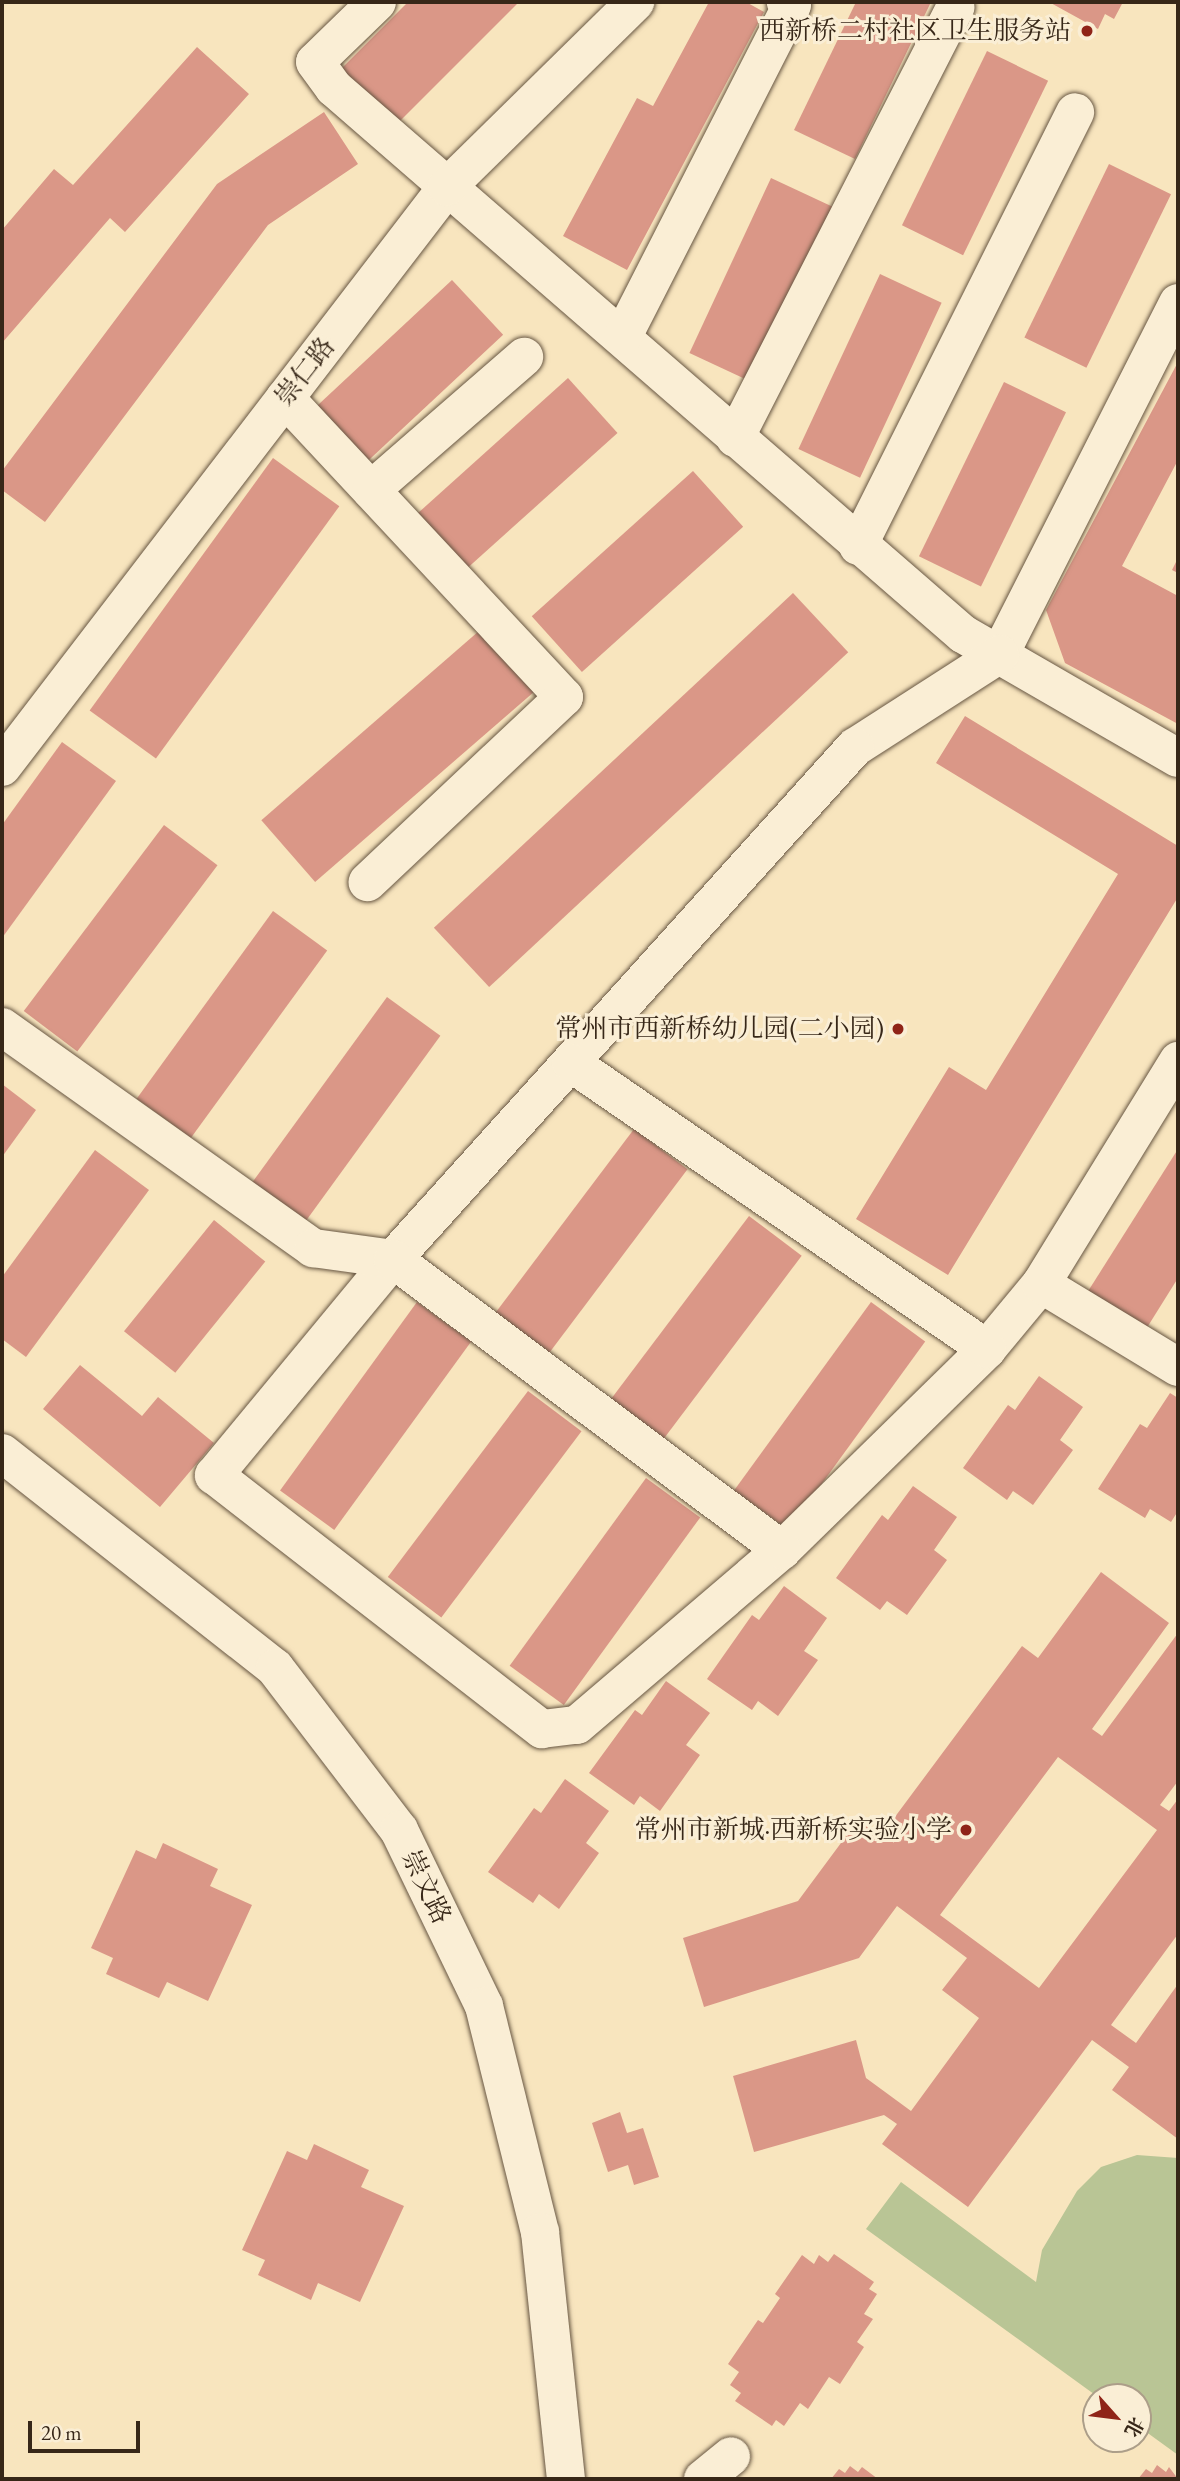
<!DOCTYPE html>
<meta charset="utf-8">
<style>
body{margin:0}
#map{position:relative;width:1180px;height:2481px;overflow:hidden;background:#f8e5be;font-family:"EB Garamond","Noto Serif SC",serif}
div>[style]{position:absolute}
.green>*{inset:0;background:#b9c595}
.building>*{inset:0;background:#da9787;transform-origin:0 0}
.roads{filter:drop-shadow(0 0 2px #675642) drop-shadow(0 0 2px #675642)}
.minor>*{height:38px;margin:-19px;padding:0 19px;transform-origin:19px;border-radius:19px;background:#faeed5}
.dots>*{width:19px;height:19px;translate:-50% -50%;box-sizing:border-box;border:4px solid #faeed5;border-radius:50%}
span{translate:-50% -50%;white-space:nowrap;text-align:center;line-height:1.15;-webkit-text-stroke:6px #faeed5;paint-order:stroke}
.poi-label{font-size:26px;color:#372718}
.right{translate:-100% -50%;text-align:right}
.street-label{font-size:26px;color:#372718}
.frame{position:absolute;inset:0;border:4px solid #372718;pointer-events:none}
.north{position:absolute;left:1082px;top:2383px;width:70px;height:70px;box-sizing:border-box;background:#faeed5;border:2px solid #ac9e89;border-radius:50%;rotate:118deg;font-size:19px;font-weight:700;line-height:28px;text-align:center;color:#372718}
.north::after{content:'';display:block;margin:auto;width:24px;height:32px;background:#8f2418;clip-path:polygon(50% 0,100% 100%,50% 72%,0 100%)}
.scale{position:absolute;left:28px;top:2421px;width:112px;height:32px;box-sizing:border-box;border:4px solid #372718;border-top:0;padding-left:9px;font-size:21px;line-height:24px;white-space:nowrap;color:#372718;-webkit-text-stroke:5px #faeed5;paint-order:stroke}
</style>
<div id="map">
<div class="green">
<div style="clip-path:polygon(1137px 2155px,1178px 2158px,1178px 2455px,1138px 2426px,1138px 2397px,1098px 2397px,866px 2229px,901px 2182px,1036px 2282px,1042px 2250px,1077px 2191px,1101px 2167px)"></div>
</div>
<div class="building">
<div style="clip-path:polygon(408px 2px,519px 2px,395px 126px,339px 71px)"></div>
<div style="clip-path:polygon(709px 2px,746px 2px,764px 12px,627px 270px,563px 236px,637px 98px,653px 106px)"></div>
<div style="clip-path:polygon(856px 2px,931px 2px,855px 159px,794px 130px)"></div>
<div style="clip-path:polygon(1049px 2px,1123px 2px,1114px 19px,1105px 14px,1098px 29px)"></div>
<div style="clip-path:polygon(197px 47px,249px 94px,125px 232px,110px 218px,2px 343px,2px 230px,54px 169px,73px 185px)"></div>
<div style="left:987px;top:51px;width:68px;height:194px;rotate:26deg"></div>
<div style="clip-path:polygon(324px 112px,358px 164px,268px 225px,45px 522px,2px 490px,2px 471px,217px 184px)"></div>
<div style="left:1109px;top:164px;width:69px;height:193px;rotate:26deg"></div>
<div style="left:771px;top:178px;width:68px;height:193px;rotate:25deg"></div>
<div style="left:880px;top:274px;width:68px;height:193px;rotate:25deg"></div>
<div style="left:452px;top:280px;width:75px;height:184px;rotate:47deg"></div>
<div style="clip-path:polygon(1178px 362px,1178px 460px,1122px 566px,1178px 596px,1178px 724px,1065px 663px,1046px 610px)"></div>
<div style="left:568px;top:378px;width:74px;height:218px;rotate:48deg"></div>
<div style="left:1004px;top:382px;width:69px;height:194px;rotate:26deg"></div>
<div style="left:273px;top:458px;width:82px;height:312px;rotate:36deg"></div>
<div style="left:693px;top:471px;width:75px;height:217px;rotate:48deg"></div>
<div style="clip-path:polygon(1178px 558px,1178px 573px,1172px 570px)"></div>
<div style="left:793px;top:593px;width:81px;height:491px;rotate:47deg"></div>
<div style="left:487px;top:624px;width:82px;height:299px;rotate:49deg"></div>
<div style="clip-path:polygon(965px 716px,1178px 846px,1178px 897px,948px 1275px,856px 1219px,949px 1067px,986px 1090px,1118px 874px,936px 763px)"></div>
<div style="clip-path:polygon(62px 742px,116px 781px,2px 938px,2px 825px)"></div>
<div style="left:164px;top:825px;width:67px;height:233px;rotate:37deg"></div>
<div style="left:273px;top:911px;width:67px;height:232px;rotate:36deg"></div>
<div style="left:387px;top:997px;width:66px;height:232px;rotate:36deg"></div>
<div style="clip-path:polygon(2px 1084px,36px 1110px,2px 1157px)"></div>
<div style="left:634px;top:1129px;width:67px;height:233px;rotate:37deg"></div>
<div style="clip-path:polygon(1178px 1149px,1178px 1278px,1143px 1334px,1085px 1296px)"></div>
<div style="clip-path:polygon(95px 1150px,149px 1190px,26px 1357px,2px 1339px,2px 1277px)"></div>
<div style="left:749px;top:1216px;width:66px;height:233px;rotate:37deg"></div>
<div style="left:214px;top:1220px;width:66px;height:143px;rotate:39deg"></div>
<div style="left:417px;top:1302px;width:67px;height:233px;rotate:36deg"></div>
<div style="left:871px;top:1302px;width:67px;height:233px;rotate:36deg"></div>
<div style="clip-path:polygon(80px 1365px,142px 1416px,158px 1397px,214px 1443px,160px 1507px,43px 1409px)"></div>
<div style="clip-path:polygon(1039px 1376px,1083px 1407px,1060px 1440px,1073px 1450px,1033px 1505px,1013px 1491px,1007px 1500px,963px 1468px,1008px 1405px,1015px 1410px)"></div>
<div style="left:528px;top:1391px;width:67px;height:233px;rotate:37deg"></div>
<div style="clip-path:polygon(1170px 1393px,1178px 1398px,1178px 1511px,1171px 1522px,1150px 1509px,1145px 1518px,1098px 1489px,1140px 1424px,1147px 1428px)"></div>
<div style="left:646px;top:1478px;width:67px;height:232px;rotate:36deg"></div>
<div style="clip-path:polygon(913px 1486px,957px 1517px,934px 1550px,947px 1560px,907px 1615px,887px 1601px,880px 1610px,836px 1578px,882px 1515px,888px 1520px)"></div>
<div style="clip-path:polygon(evenodd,1101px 1572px,1169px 1623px,1092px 1729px,1102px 1736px,1178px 1633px,1178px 1781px,1160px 1805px,1169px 1811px,1178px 1799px,1178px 1934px,1111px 2025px,1136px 2043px,1178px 1984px,1178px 2139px,1112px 2090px,1129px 2067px,1092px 2040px,968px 2207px,882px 2144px,897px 2124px,884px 2115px,754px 2152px,733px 2076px,856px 2040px,866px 2078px,911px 2111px,979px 2018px,942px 1990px,967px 1958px,897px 1906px,859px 1958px,704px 2007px,683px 1938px,798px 1901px,858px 1820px,880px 1837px,1022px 1646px,1038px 1658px,1101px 1572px,1058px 1757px,1157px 1830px,1039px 1988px,940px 1915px,1058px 1757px)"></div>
<div style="clip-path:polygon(784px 1586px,827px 1618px,804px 1651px,818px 1660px,778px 1716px,758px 1701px,752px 1710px,707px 1679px,752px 1615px,759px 1620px)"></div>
<div style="clip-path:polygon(666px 1681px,710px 1713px,686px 1745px,700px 1755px,660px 1811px,640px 1796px,634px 1805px,589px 1773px,635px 1710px,642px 1715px)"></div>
<div style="clip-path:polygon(565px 1779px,609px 1811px,586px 1843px,599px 1853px,559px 1909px,539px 1894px,533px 1903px,488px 1872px,534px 1808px,541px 1813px)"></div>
<div style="clip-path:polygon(163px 1843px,218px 1869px,210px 1886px,252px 1905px,208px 2001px,167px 1982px,159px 1998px,106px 1974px,113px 1958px,91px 1948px,136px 1850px,156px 1859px)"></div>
<div style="clip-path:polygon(620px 2112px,627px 2133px,643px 2128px,659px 2177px,634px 2185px,628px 2165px,608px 2172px,592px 2123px)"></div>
<div style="clip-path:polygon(314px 2144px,369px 2170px,361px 2187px,404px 2206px,360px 2302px,318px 2283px,311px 2300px,258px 2275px,265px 2260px,242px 2250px,287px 2151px,307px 2160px)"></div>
<div style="clip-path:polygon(834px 2254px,874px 2282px,869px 2289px,877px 2294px,864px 2314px,873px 2319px,857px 2342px,864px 2347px,840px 2384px,829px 2377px,808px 2409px,800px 2403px,784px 2426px,776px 2420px,772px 2426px,735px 2401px,741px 2393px,730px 2385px,739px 2372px,728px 2364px,758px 2320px,763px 2323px,780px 2298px,775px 2294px,802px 2255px,814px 2264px,819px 2255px,828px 2262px)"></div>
<div style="clip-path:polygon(1157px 2465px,1166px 2472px,1169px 2467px,1178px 2479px,1138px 2479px,1146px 2469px,1152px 2473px)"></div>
<div style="clip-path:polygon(850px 2466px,858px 2472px,862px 2467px,878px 2479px,831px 2479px,839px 2469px,845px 2473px)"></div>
</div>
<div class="roads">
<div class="minor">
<div style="left:377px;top:2px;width:86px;rotate:135.9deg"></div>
<div style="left:315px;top:62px;width:32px;rotate:54deg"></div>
<div style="left:334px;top:88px;width:833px;rotate:40.96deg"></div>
<div style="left:963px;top:634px;width:248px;rotate:30deg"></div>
<div style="left:1178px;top:303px;width:394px;rotate:116.9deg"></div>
<div style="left:1000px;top:654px;width:172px;rotate:147.3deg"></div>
<div style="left:855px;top:747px;width:690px;rotate:132.06deg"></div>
<div style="left:393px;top:1259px;width:281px;rotate:129.6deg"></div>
<div style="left:214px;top:1475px;width:415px;rotate:37.8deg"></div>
<div style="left:542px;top:1729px;width:35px;rotate:-7deg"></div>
<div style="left:577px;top:1725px;width:270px;rotate:-40.5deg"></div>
<div style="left:782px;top:1550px;width:287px;rotate:-44.4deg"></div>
<div style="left:987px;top:1349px;width:85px;rotate:-50.3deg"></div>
<div style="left:1041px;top:1284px;width:262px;rotate:-58.4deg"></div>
<div style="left:623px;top:336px;width:372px;rotate:-63deg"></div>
<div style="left:792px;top:5px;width:7px;rotate:-153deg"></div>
<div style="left:285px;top:398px;width:409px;rotate:47deg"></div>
<div style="left:564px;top:697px;width:270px;rotate:136.7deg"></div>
<div style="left:735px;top:438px;width:484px;rotate:-62.9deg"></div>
<div style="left:371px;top:490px;width:203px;rotate:-41deg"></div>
<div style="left:858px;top:546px;width:485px;rotate:-63.4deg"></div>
<div style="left:2px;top:767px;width:731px;rotate:-52.5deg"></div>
<div style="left:447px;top:187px;width:264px;rotate:-44.5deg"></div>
<div style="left:2px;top:1027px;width:382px;rotate:35.4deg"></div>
<div style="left:313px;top:1248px;width:81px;rotate:7.8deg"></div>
<div style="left:393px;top:1259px;width:486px;rotate:36.8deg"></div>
<div style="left:571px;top:1063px;width:505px;rotate:34.51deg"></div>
<div style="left:1041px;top:1284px;width:160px;rotate:31.2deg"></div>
<div style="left:2px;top:1453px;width:347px;rotate:38.2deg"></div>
<div style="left:275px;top:1668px;width:204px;rotate:52.6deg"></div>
<div style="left:399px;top:1830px;width:195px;rotate:64.2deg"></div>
<div style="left:484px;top:2006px;width:233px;rotate:76.1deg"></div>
<div style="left:540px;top:2232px;width:248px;rotate:84deg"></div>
<div style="left:703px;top:2479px;width:36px;rotate:-39deg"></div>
</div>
</div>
<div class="dots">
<div style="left:1087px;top:31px;background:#8f2418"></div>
<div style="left:898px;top:1029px;background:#8f2418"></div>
<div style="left:966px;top:1830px;background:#8f2418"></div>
</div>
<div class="poi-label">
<span class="right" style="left:1071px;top:31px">西新桥二村社区卫生服务站</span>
<span class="right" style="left:884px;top:1029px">常州市西新桥幼儿园(二小园)</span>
<span class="right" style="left:952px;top:1830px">常州市新城·西新桥实验小学</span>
</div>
<div class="street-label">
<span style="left:305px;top:372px;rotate:-52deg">崇仁路</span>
<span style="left:426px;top:1887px;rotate:64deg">崇文路</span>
</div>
<div class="frame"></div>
<div class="north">北</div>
<div class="scale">20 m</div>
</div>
